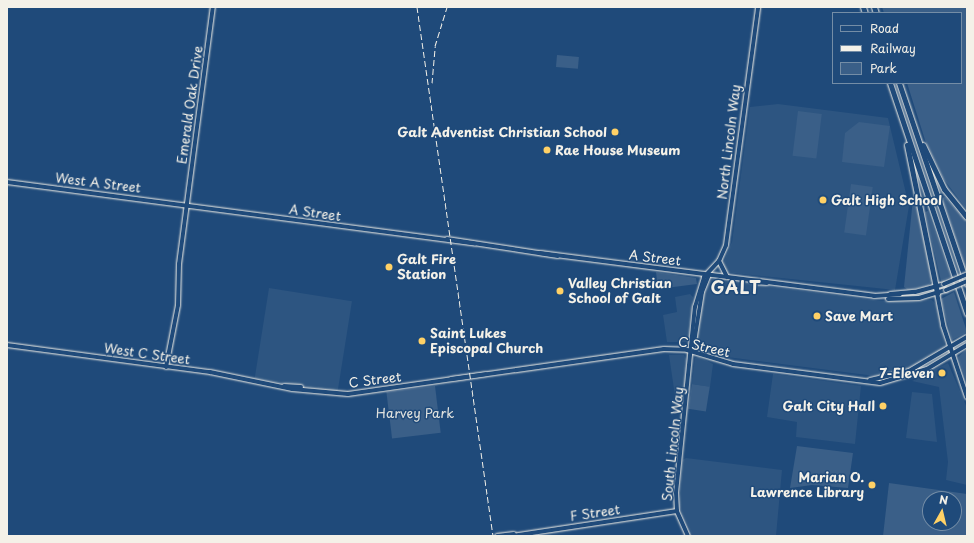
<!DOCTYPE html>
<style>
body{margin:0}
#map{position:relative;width:974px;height:543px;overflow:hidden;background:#1f4a7a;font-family:"Playpen Sans",sans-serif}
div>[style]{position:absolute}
.built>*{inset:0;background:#2d5581;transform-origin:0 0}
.green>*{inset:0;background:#3a5f88;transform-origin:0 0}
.roads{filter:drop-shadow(0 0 1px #f4f1e8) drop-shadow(0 0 1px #f4f1e8)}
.secondary>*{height:4px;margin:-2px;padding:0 2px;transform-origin:2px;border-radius:2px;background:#1f4a7a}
.highway>*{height:5px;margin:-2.5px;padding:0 2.5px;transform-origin:2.5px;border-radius:2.5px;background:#1f4a7a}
.rail>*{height:1px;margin-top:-0.5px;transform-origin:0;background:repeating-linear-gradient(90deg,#f4f1e8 0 6px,transparent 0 9px)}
.bridges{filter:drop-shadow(0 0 1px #f4f1e8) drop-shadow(0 0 1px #f4f1e8)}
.secondary-bridge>*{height:4px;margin:-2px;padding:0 2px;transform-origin:2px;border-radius:2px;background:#1f4a7a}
.dots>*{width:11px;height:11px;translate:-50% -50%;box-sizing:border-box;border:2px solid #1f4a7a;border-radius:50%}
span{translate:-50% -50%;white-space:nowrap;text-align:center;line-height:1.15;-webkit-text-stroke:3px #1f4a7a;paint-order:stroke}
.street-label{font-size:13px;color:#f4f1e8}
.poi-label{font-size:13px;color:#f4f1e8;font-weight:700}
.right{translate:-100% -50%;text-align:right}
.left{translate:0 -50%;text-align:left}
.park-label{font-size:13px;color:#e1e2de}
.district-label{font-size:17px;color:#f4f1e8;font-weight:700;letter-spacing:1px}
.frame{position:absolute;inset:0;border:8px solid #f4f1e8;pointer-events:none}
.legend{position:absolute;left:832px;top:12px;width:130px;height:72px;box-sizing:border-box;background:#1f4a7a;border:1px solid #748da6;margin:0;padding:5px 7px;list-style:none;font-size:12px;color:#f4f1e8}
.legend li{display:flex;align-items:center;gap:8px;height:20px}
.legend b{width:20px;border:1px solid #748da6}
.north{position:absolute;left:922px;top:491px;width:40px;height:40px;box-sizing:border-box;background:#1f4a7a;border:1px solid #748da6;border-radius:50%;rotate:8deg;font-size:11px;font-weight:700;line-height:16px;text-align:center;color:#f4f1e8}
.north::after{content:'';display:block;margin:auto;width:14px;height:18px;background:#ffd166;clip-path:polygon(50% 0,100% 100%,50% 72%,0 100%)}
</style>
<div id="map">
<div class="built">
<div style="clip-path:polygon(778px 104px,888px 118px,909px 206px,895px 290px,725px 272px,723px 264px,732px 242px,750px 107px)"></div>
<div style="clip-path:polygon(712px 279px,881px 301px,932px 300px,937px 305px,945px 347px,909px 368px,875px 376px,719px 356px,695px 346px,704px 289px)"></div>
<div style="left:269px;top:288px;width:84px;height:92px;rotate:9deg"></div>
<div style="clip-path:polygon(690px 294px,693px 297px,688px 342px,667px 342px,663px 315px,677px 312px,675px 297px)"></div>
<div style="clip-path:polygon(669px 355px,684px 355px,687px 361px,683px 394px,675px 396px)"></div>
<div style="clip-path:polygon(699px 357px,713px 364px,710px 387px,692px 384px,695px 358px)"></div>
<div style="clip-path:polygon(948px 363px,967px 408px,967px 485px,946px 480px,948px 462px,939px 387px,912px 381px)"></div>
<div style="clip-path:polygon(773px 374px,861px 386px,855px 444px,796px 437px,797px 422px,767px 417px)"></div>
<div style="clip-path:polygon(912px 392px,932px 394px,937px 442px,906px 438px)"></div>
<div style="clip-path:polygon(686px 458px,782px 470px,776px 536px,693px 536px,679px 506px,682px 460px)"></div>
</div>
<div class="green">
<div style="clip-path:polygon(882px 7px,967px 7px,967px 210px,943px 178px,925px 140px,907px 83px,961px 83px,961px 13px,884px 13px)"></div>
<div style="left:557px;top:55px;width:22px;height:12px;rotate:5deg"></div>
<div style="left:798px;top:111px;width:24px;height:45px;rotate:7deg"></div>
<div style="clip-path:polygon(859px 122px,890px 126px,884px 167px,842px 162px,845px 133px)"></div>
<div style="left:851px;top:184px;width:22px;height:49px;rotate:8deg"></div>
<div style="clip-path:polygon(914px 189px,932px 281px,928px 286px,908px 290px,904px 287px)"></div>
<div style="clip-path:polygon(945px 197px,967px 222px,966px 270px,942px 198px)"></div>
<div style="clip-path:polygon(928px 211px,951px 277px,941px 281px,925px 212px)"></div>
<div style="clip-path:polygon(656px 272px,696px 278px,697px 284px,658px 289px)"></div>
<div style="clip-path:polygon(954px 292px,967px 332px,952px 340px,941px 299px)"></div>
<div style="clip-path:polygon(967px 349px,967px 383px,958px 357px)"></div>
<div style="left:692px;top:384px;width:18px;height:25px;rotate:9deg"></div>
<div style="left:435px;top:386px;width:47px;height:49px;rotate:83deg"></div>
<div style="clip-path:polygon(797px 446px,853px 453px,848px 488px,812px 485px,790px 488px)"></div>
<div style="clip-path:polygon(evenodd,889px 483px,967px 494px,967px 536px,883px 536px,889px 483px,930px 499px,954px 499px,954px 523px,930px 523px,930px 499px)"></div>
</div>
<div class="roads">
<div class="secondary">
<div style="left:7px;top:182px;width:472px;rotate:7.5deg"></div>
<div style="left:447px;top:239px;width:112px;rotate:8.7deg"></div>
<div style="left:540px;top:253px;width:337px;rotate:7.3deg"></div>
<div style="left:874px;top:296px;width:26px;rotate:-4deg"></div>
<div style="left:719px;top:261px;width:18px;rotate:63deg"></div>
<div style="left:754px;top:282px;width:13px;rotate:4deg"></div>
<div style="left:937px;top:293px;width:33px;rotate:79deg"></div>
<div style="left:943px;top:325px;width:76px;rotate:71.6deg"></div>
<div style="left:890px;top:294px;width:25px;rotate:-5deg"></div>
<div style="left:915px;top:292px;width:30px;rotate:-15deg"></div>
<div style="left:888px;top:299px;width:31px;rotate:-2deg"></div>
<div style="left:919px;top:298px;width:28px;rotate:-17deg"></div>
<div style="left:7px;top:345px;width:205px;rotate:7.6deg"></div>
<div style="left:210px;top:372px;width:84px;rotate:11.7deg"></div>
<div style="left:292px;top:389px;width:56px;rotate:5.1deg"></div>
<div style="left:348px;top:394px;width:319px;rotate:-8.1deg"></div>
<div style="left:664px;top:349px;width:23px;rotate:2deg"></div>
<div style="left:687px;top:350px;width:48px;rotate:16.9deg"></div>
<div style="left:733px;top:364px;width:148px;rotate:7.4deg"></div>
<div style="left:880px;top:383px;width:49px;rotate:-16.6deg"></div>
<div style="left:927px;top:369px;width:47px;rotate:-31deg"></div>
<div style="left:693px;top:349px;width:58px;rotate:-81deg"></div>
<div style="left:702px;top:292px;width:18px;rotate:-68deg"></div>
<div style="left:166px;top:367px;width:63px;rotate:-79deg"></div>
<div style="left:178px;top:305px;width:41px;rotate:-88.6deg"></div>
<div style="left:179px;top:264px;width:259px;rotate:-82.5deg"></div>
<div style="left:451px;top:379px;width:35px;rotate:-8deg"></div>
<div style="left:870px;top:380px;width:40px;rotate:-13deg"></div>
<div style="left:909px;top:371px;width:67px;rotate:-30.4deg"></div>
<div style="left:284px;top:386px;width:17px;rotate:3deg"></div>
<div style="left:497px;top:536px;width:17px;rotate:-7deg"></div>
<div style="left:512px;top:536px;width:167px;rotate:-8.6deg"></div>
<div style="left:688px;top:536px;width:27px;rotate:-114deg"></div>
<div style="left:677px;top:511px;width:18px;rotate:-93deg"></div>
<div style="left:676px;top:493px;width:187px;rotate:-84.2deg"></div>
<div style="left:695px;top:307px;width:31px;rotate:-73deg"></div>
<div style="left:704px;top:277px;width:22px;rotate:-47deg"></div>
<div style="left:719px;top:261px;width:17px;rotate:-66deg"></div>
<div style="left:726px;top:245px;width:240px;rotate:-82.3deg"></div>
</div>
<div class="highway">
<div style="left:863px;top:7px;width:6px;rotate:72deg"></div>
<div style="left:874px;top:7px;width:6px;rotate:72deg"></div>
<div style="left:890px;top:83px;width:243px;rotate:71.5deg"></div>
<div style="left:899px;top:83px;width:212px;rotate:71.3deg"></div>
<div style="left:907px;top:145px;width:151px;rotate:78.5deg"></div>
<div style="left:923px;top:145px;width:49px;rotate:64.5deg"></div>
<div style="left:944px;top:189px;width:36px;rotate:51deg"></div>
</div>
</div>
<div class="rail">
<div style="left:417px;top:7px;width:534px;rotate:81.82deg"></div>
<div style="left:432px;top:83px;width:37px;rotate:-85deg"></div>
<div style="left:435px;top:46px;width:41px;rotate:-72.9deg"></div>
</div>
<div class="bridges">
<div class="secondary-bridge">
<div style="left:944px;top:284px;width:25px;rotate:-23deg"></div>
<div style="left:946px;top:290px;width:23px;rotate:-23deg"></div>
</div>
</div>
<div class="dots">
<div style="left:615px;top:132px;background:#ffd166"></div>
<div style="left:547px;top:150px;background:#ffd166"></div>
<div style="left:823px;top:200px;background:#ffd166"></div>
<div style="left:389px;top:267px;background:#ffd166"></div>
<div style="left:560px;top:291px;background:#ffd166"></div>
<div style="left:817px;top:316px;background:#ffd166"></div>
<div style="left:422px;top:341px;background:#ffd166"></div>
<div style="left:942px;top:373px;background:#ffd166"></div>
<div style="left:883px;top:406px;background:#ffd166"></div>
<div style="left:872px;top:485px;background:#ffd166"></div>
</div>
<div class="street-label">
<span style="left:190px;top:105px;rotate:-82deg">Emerald Oak Drive</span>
<span style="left:729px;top:142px;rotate:-83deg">North Lincoln Way</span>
<span style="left:98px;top:183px;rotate:7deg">West A Street</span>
<span style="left:315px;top:213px;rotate:8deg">A Street</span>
<span style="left:655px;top:258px;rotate:7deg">A Street</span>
<span style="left:704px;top:347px;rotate:13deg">C Street</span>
<span style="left:147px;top:354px;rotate:8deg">West C Street</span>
<span style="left:375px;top:380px;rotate:-7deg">C Street</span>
<span style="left:673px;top:444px;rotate:-84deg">South Lincoln Way</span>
<span style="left:595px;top:513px;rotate:-8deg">F Street</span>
</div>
<div class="poi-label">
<span class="right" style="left:607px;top:132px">Galt Adventist Christian School</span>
<span class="left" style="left:555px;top:150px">Rae House Museum</span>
<span class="left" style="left:831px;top:200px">Galt High School</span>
<span class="left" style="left:397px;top:267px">Galt Fire<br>Station</span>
<span class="left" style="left:568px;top:291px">Valley Christian<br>School of Galt</span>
<span class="left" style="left:825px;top:316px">Save Mart</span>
<span class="left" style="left:430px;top:341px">Saint Lukes<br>Episcopal Church</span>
<span class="right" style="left:934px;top:373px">7-Eleven</span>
<span class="right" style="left:875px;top:406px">Galt City Hall</span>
<span class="right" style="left:864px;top:485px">Marian O.<br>Lawrence Library</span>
</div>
<div class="park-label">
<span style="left:415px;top:413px">Harvey Park</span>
</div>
<div class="district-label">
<span style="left:736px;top:288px">GALT</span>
</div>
<div class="frame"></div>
<ul class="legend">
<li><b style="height:5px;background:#1f4a7a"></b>Road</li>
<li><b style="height:5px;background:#f4f1e8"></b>Railway</li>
<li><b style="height:11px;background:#3a5f88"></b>Park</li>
</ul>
<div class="north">N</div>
</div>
